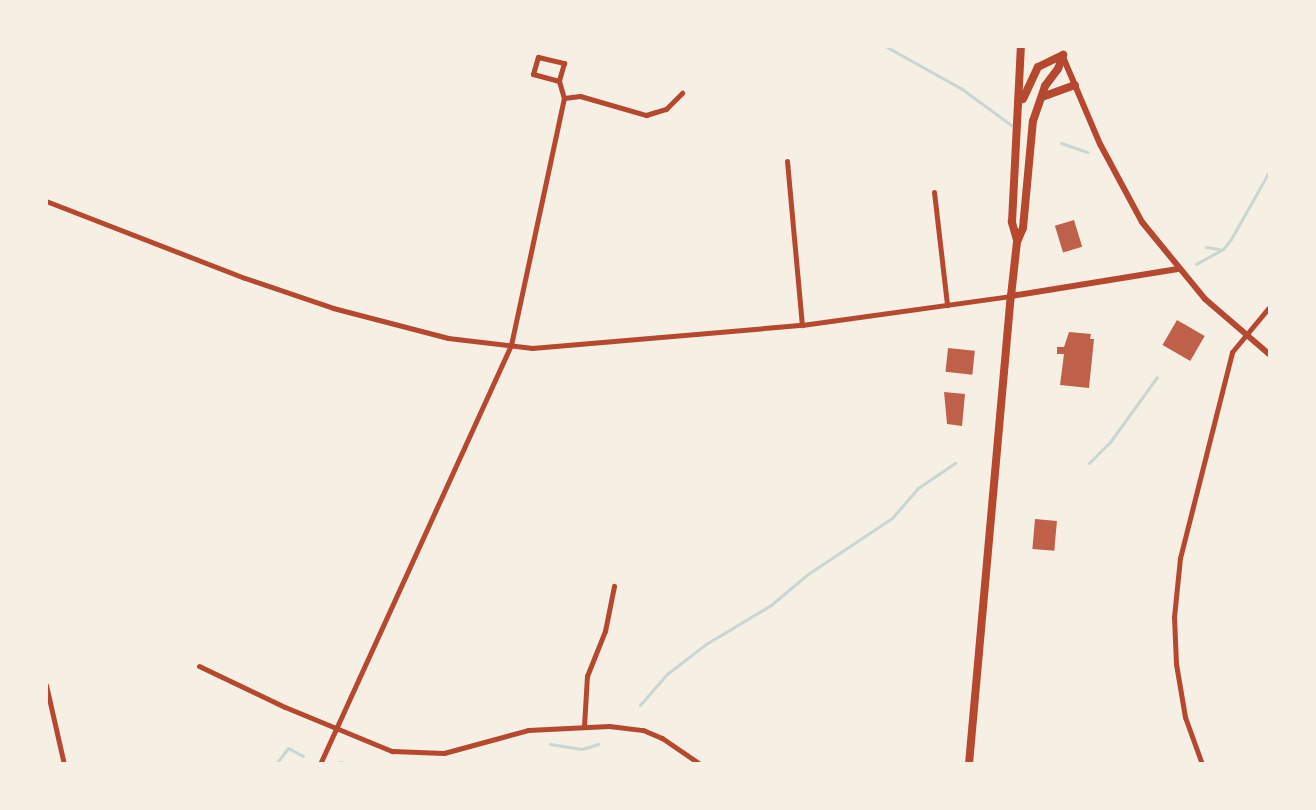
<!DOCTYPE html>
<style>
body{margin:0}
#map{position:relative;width:1316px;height:810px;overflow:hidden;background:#f6efe4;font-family:"Libre Baskerville",serif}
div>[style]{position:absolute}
.stream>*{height:3px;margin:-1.5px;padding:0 1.5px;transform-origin:1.5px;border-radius:1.5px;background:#c9d6d2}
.building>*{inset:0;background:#bf614a;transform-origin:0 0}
.minor>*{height:5px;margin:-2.5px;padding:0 2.5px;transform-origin:2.5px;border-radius:2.5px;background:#b5482f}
.tertiary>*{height:6px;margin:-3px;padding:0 3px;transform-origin:3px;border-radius:3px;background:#b5482f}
.primary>*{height:8px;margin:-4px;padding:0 4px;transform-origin:4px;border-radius:4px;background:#b5482f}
span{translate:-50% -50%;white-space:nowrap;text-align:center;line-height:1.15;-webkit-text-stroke:6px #f6efe4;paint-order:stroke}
.frame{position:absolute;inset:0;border:48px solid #f6efe4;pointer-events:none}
</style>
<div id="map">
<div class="stream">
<div style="left:885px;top:46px;width:88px;rotate:29.2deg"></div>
<div style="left:962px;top:89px;width:61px;rotate:36.3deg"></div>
<div style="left:1061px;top:143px;width:28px;rotate:19deg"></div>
<div style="left:1206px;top:247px;width:13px;rotate:9deg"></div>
<div style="left:1196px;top:264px;width:31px;rotate:-29deg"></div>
<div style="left:1223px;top:249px;width:13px;rotate:-51deg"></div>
<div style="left:1231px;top:239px;width:79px;rotate:-60.5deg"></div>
<div style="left:1089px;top:463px;width:30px;rotate:-45deg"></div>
<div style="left:1110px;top:442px;width:80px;rotate:-54.1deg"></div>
<div style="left:640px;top:705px;width:41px;rotate:-48.9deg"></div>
<div style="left:667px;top:674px;width:49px;rotate:-37.6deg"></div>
<div style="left:706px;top:644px;width:76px;rotate:-31deg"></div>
<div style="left:771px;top:605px;width:48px;rotate:-40deg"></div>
<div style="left:808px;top:574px;width:101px;rotate:-33.7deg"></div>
<div style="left:892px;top:518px;width:40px;rotate:-49deg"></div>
<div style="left:918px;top:488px;width:45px;rotate:-34deg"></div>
<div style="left:550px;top:744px;width:32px;rotate:9deg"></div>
<div style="left:582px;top:749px;width:17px;rotate:-17deg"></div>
<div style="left:339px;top:762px;width:15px;rotate:8deg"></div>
<div style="left:276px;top:764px;width:20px;rotate:-53deg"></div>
<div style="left:288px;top:748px;width:17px;rotate:28deg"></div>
</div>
<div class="building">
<div style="left:1074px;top:220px;width:28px;height:20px;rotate:73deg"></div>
<div style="left:1177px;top:320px;width:32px;height:29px;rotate:30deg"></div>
<div style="clip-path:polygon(1069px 332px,1091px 334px,1090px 339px,1094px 339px,1089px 388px,1060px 385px,1064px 354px,1057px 354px,1057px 347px,1064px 347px)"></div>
<div style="left:948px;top:348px;width:27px;height:24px;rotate:6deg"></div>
<div style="clip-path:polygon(944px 392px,965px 394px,962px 426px,947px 424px)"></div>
<div style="left:1035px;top:519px;width:22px;height:30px;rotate:5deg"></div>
</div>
<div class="minor">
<div style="left:559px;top:81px;width:27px;rotate:-165deg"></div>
<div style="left:533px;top:74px;width:18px;rotate:-74deg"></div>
<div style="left:538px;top:57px;width:27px;rotate:13deg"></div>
<div style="left:564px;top:63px;width:19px;rotate:106deg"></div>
<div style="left:559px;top:81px;width:18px;rotate:74deg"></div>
<div style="left:564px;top:98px;width:16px;rotate:-7deg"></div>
<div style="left:580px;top:96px;width:69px;rotate:16.1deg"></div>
<div style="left:646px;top:115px;width:21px;rotate:-17deg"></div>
<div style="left:666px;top:109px;width:23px;rotate:-45deg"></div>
<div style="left:787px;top:161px;width:165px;rotate:84.8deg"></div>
<div style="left:934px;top:192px;width:114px;rotate:83.4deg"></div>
<div style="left:46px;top:201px;width:213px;rotate:21.2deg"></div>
<div style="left:245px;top:278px;width:93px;rotate:18.8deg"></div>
<div style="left:333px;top:308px;width:119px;rotate:14.6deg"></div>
<div style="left:448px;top:338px;width:85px;rotate:6.8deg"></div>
<div style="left:532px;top:348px;width:271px;rotate:-4.9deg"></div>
<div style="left:802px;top:325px;width:210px;rotate:-7.9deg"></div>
<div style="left:199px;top:666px;width:95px;rotate:25.5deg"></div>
<div style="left:285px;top:707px;width:116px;rotate:22.4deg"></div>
<div style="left:392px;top:751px;width:52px;rotate:2.2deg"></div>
<div style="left:444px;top:753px;width:87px;rotate:-15.3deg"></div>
<div style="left:528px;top:730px;width:81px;rotate:-2.8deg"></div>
<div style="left:609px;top:726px;width:34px;rotate:7deg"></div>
<div style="left:643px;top:730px;width:21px;rotate:23deg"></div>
<div style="left:662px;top:738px;width:46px;rotate:34.4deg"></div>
<div style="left:46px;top:685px;width:81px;rotate:77.2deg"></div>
<div style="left:584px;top:726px;width:50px;rotate:-86.6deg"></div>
<div style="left:587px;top:676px;width:48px;rotate:-68.2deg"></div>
<div style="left:605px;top:631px;width:46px;rotate:-78.7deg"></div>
<div style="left:320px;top:764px;width:460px;rotate:-65.5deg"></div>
<div style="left:511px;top:345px;width:253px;rotate:-77.9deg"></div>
<div style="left:1202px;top:764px;width:50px;rotate:-109.9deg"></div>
<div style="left:1185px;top:717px;width:54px;rotate:-99.6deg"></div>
<div style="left:1176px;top:664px;width:47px;rotate:-92.4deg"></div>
<div style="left:1174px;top:617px;width:59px;rotate:-84.2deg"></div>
<div style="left:1180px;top:558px;width:212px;rotate:-75.8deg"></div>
<div style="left:1232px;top:352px;width:60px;rotate:-50.4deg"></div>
</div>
<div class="tertiary">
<div style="left:1063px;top:57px;width:95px;rotate:67deg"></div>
<div style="left:1100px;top:144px;width:89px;rotate:61.7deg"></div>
<div style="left:1142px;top:222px;width:99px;rotate:50.7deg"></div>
<div style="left:1205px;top:299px;width:86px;rotate:40.7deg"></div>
<div style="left:1011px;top:296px;width:169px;rotate:-9.2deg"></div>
</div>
<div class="primary">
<div style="left:1042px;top:97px;width:35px;rotate:-20deg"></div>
<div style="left:1023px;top:99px;width:35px;rotate:-65deg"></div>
<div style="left:1038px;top:67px;width:28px;rotate:-26deg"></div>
<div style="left:1017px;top:240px;width:19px;rotate:-106deg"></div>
<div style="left:1012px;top:222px;width:176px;rotate:-87.1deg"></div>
<div style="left:969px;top:764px;width:470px;rotate:-84.9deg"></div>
<div style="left:1011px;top:296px;width:54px;rotate:-83.7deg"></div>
<div style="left:1017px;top:242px;width:15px;rotate:-67deg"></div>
<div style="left:1023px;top:228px;width:107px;rotate:-84.7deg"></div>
<div style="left:1033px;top:121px;width:37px;rotate:-71deg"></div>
<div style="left:1045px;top:86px;width:21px;rotate:-53deg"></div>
<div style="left:1058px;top:69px;width:15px;rotate:-70deg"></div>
</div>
<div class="frame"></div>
</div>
